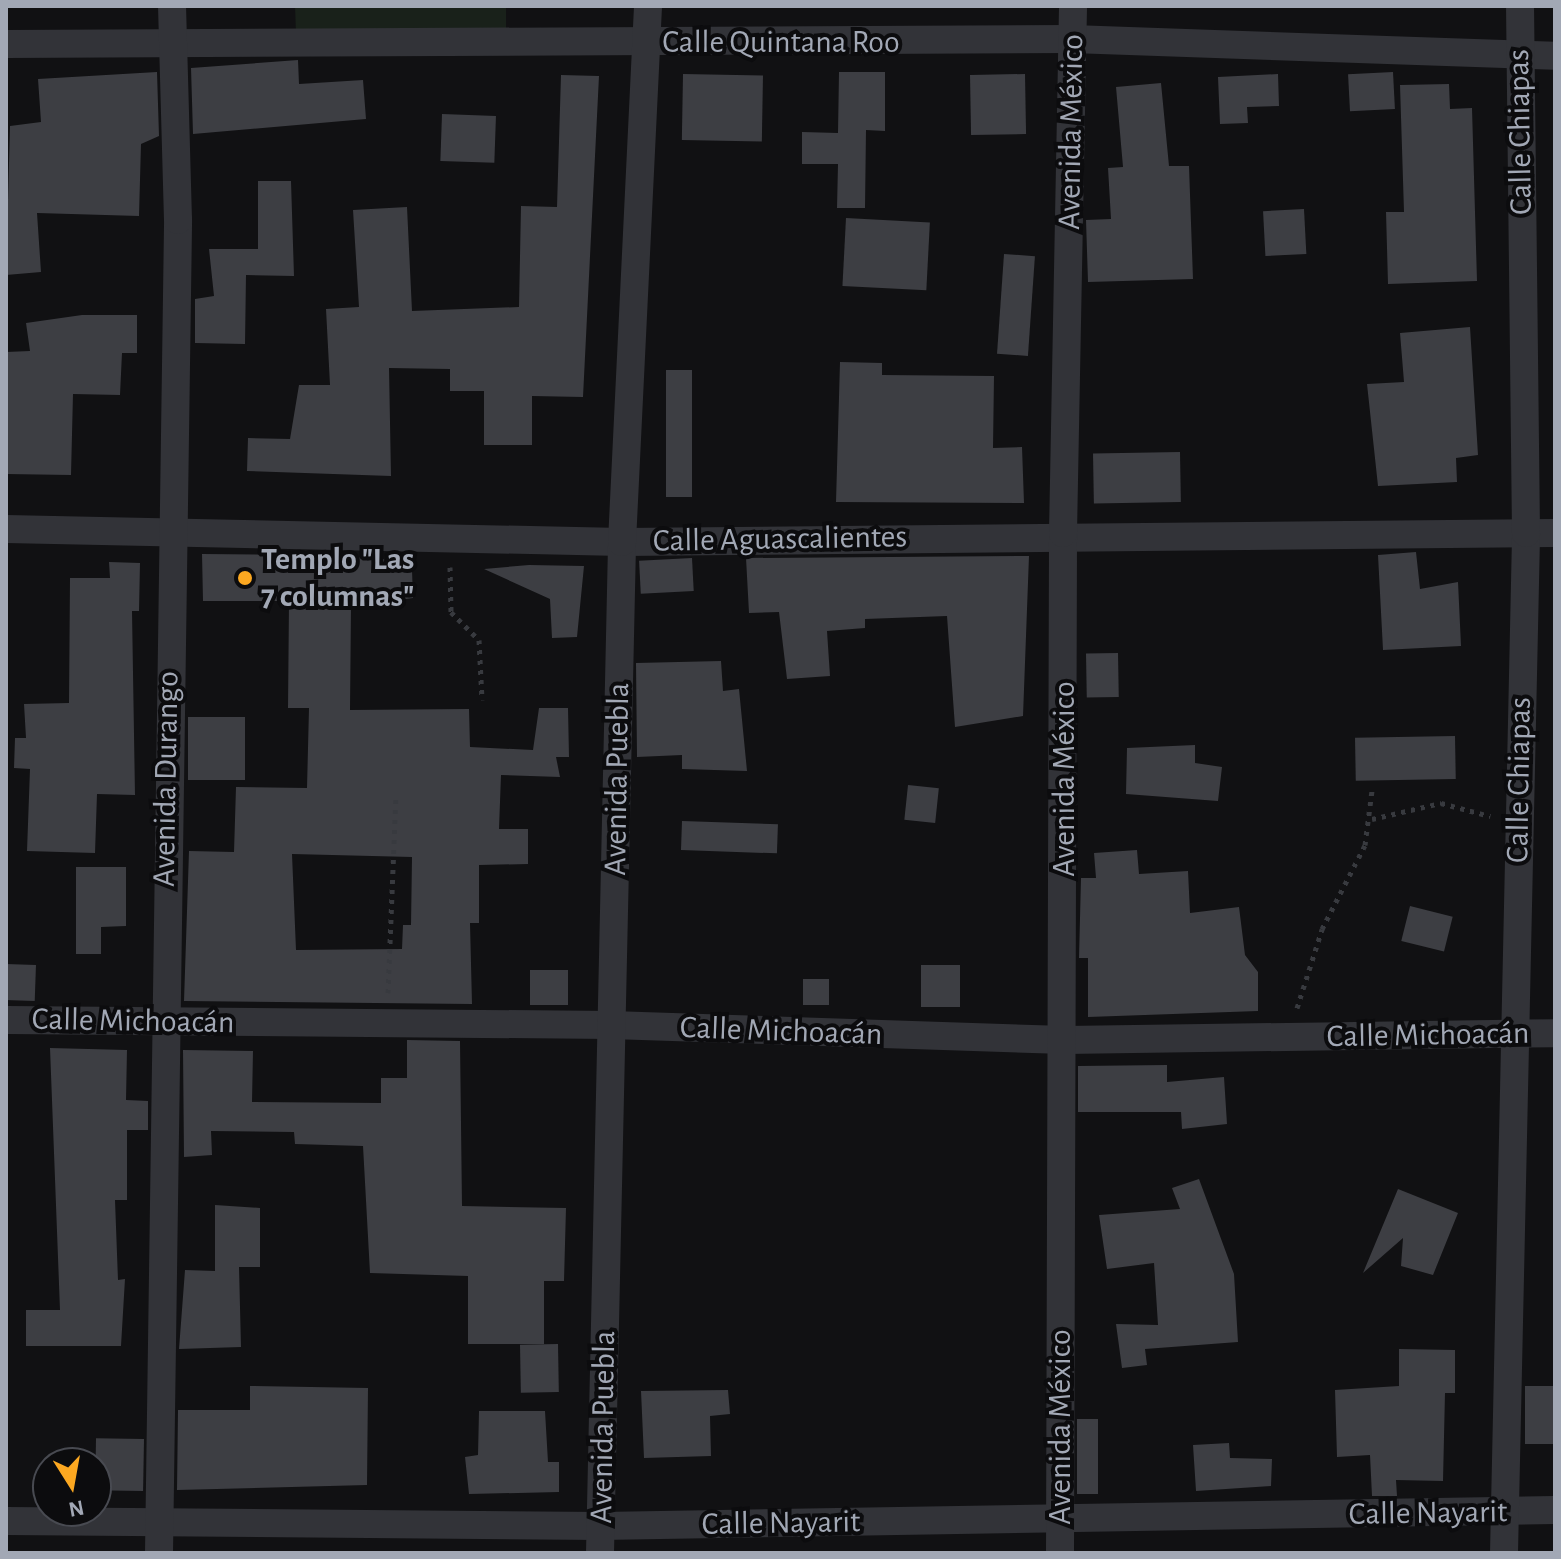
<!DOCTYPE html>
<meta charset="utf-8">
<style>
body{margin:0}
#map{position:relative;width:1561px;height:1559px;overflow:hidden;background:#111113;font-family:"Alegreya Sans",sans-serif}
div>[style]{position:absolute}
.green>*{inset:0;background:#19211a}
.building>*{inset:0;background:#3d3e43;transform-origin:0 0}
.path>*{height:5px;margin-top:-2.5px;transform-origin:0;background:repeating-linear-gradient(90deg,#383a3f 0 4px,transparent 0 10px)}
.minor>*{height:28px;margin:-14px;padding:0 14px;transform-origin:14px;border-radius:14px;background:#323338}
.dots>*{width:22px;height:22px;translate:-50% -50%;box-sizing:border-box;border:4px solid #0c0c0e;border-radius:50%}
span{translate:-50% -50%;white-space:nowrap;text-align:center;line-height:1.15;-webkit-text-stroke:8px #0c0c0e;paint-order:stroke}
.street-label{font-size:32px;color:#a2a8b5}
.poi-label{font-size:32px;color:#a2a8b5;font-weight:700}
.left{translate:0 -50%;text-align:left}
.frame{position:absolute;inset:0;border:8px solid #a2a8b5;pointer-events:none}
.north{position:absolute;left:32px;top:1447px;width:80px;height:80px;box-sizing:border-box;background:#0c0c0e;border:2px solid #484a51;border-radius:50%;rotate:169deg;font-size:22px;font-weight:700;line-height:32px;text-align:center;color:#a2a8b5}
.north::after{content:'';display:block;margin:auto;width:28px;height:36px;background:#fca821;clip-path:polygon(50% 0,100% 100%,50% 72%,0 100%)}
</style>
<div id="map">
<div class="green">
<div style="clip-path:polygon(295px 6px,506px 6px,506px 30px,296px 34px)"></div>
</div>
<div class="building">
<div style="clip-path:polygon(298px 60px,299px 84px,363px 80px,366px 119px,193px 134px,191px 68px)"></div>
<div style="clip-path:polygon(157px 72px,159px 136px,141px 144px,139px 216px,37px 213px,41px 272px,6px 275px,10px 126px,41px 122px,38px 79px)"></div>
<div style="clip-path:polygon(839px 72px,885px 72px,885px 131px,866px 130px,865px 208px,837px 208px,838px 164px,802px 164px,802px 132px,838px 133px)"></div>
<div style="left:1393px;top:72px;width:37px;height:45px;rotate:87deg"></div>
<div style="left:683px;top:74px;width:80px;height:66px;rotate:1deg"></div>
<div style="left:1025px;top:74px;width:60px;height:55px;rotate:89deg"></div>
<div style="clip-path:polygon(1278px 74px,1279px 106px,1247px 107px,1248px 123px,1220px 124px,1218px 77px)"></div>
<div style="clip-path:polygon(561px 75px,599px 76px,583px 397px,532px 396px,532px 445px,484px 445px,484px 391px,450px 391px,450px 369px,389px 368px,391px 476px,247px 471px,248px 438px,290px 439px,299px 385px,330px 385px,326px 309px,359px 307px,353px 210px,407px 207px,412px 311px,519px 307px,521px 206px,557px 207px)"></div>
<div style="clip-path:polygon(1161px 83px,1169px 166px,1189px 166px,1193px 279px,1088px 282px,1086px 220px,1111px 219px,1108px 168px,1123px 167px,1116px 87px)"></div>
<div style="clip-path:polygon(1449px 84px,1450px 109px,1472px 108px,1477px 281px,1388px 284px,1386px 212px,1404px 212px,1400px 85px)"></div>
<div style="left:442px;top:114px;width:54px;height:47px;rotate:2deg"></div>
<div style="clip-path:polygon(258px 181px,291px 181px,294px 276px,246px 275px,245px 344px,195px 343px,195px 299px,214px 296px,209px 249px,258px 249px)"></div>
<div style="left:1304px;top:209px;width:45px;height:41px;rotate:87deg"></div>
<div style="left:846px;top:218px;width:84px;height:68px;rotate:3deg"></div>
<div style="left:1004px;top:254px;width:31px;height:100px;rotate:4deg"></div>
<div style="clip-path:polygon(82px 315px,137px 315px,137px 353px,122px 353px,120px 395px,73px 394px,71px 475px,6px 474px,6px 352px,30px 351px,26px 323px)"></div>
<div style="clip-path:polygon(1470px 327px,1478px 455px,1456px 458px,1457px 482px,1378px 486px,1367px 384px,1404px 382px,1400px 333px)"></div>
<div style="clip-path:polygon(840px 362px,882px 363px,882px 375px,994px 376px,993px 448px,1022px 447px,1024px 503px,836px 502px)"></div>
<div style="left:666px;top:370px;width:26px;height:127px"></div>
<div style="left:1180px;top:452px;width:50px;height:87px;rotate:89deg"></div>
<div style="clip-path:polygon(1416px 552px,1420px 589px,1458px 582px,1461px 646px,1383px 650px,1378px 555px)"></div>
<div style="clip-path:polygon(evenodd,202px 554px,326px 555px,384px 559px,384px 571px,412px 570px,413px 598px,351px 606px,350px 710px,469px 709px,470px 747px,533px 750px,539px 708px,568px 708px,569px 757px,556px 757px,560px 777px,501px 775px,499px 829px,528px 829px,528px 864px,479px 865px,479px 923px,470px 923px,472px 1004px,184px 1001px,189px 851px,234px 852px,236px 787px,307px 788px,309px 708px,288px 708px,289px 601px,203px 601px,202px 554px,292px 854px,412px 857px,411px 925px,403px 925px,402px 949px,296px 950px,292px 854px)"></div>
<div style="clip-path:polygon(1029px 556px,1023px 716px,955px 727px,947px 616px,865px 619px,865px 628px,827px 631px,830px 676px,787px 679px,779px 612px,749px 613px,746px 558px)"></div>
<div style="left:692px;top:558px;width:33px;height:53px;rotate:87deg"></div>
<div style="clip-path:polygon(109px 562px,140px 563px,139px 611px,132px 611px,135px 795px,97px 794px,95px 853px,27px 851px,30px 769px,14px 768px,15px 738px,26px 738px,24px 704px,69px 703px,70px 578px,110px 578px)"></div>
<div style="clip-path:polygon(529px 565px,584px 566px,577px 637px,552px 638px,550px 599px,484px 569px)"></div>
<div style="left:1118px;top:653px;width:44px;height:32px;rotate:89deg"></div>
<div style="clip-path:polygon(721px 661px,723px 691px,739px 689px,747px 771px,682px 769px,682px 755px,637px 757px,636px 663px)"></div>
<div style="left:188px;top:717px;width:57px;height:63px"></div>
<div style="left:1455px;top:736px;width:43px;height:100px;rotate:89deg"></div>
<div style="clip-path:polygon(1195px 745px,1195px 763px,1222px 767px,1218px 801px,1126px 794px,1127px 748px)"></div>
<div style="left:908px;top:785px;width:31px;height:35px;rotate:6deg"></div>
<div style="left:682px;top:821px;width:96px;height:29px;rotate:2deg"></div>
<div style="clip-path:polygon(1137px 850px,1139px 874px,1188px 871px,1190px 913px,1239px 907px,1245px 955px,1258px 972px,1258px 1011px,1088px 1017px,1088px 958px,1079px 958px,1081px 878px,1096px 878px,1094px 853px)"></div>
<div style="clip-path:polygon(76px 867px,126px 867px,126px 926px,101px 927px,101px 954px,76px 954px)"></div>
<div style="left:1410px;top:906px;width:44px;height:36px;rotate:14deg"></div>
<div style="left:6px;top:964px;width:30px;height:36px;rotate:2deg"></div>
<div style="left:921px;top:965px;width:39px;height:42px"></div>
<div style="left:530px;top:970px;width:38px;height:35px"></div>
<div style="left:803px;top:979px;width:26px;height:26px"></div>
<div style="clip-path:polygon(407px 1040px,460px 1041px,462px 1206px,566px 1208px,564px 1281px,544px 1281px,544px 1344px,468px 1344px,468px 1276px,370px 1273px,363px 1146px,295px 1144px,294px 1132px,211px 1131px,212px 1155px,184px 1157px,183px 1050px,253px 1051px,252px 1102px,381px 1103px,381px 1078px,407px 1078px)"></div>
<div style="clip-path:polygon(50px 1048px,127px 1050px,126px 1100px,148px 1101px,148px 1130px,127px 1130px,127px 1200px,115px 1200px,118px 1280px,125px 1279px,121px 1346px,26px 1346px,26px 1310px,60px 1310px)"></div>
<div style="clip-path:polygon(1167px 1065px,1167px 1082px,1224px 1077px,1227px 1124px,1182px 1129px,1181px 1112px,1078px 1112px,1078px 1066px)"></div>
<div style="clip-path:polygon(1199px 1179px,1234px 1274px,1238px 1342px,1145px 1349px,1147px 1365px,1122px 1368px,1116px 1324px,1158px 1325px,1154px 1263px,1107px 1269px,1099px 1215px,1180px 1209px,1172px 1188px)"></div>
<div style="clip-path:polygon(1398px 1189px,1458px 1213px,1433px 1275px,1401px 1266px,1403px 1238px,1363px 1273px)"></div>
<div style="clip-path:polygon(215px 1205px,260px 1208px,260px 1267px,239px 1267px,241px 1347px,179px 1349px,185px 1270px,215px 1271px)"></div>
<div style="left:558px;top:1344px;width:48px;height:38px;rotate:89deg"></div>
<div style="clip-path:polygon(1399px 1349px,1455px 1350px,1455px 1393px,1445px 1393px,1443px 1481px,1396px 1480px,1397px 1496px,1372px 1496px,1370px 1455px,1337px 1457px,1335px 1390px,1399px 1386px)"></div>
<div style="clip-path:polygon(250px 1386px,368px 1388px,367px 1485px,177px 1490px,178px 1410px,250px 1410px)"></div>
<div style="left:1555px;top:1386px;width:58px;height:30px;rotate:90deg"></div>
<div style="clip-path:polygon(728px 1390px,730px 1414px,710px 1416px,711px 1456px,644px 1458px,641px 1391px)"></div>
<div style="clip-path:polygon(479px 1411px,545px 1411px,548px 1462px,559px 1462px,559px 1492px,469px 1494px,465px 1457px,478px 1455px)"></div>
<div style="left:1077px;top:1419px;width:21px;height:75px"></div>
<div style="left:144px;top:1439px;width:52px;height:48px;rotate:91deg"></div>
<div style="clip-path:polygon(1229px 1443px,1230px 1458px,1272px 1459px,1271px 1486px,1196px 1491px,1193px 1445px)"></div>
</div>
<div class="path">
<div style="left:450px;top:567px;width:45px;rotate:88.7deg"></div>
<div style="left:451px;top:612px;width:40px;rotate:45deg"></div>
<div style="left:479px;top:640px;width:60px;rotate:87.1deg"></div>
<div style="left:1372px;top:819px;width:71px;rotate:-13.1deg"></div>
<div style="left:1441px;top:803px;width:51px;rotate:14.9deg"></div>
<div style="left:388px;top:993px;width:199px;rotate:-87.7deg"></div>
<div style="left:1297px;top:1008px;width:83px;rotate:-72.4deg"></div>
<div style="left:1322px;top:929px;width:94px;rotate:-62.9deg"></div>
<div style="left:1365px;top:845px;width:55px;rotate:-82.7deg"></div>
</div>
<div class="minor">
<div style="left:6px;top:44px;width:1066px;rotate:-0.27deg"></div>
<div style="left:1072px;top:39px;width:483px;rotate:2deg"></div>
<div style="left:6px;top:529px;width:616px;rotate:1.21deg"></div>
<div style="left:622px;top:542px;width:933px;rotate:-0.55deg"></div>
<div style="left:6px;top:1020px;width:605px;rotate:0.47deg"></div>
<div style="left:611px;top:1025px;width:454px;rotate:1.9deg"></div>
<div style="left:1065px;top:1040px;width:490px;rotate:-0.8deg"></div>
<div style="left:6px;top:1521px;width:595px;rotate:0.48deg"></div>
<div style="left:601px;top:1526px;width:954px;rotate:-0.96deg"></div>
<div style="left:159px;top:1553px;width:1333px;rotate:-89.18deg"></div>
<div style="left:178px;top:220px;width:214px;rotate:-91.6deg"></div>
<div style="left:600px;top:1553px;width:1011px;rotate:-88.75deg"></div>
<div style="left:622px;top:542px;width:537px;rotate:-87.22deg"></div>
<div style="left:1060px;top:1553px;width:1020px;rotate:-89.83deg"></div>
<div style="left:1063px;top:533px;width:527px;rotate:-88.91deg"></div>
<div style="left:1504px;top:1553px;width:1020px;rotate:-88.76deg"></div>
<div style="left:1526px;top:533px;width:527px;rotate:-90.65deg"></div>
</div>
<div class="dots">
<div style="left:245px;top:578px;background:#fca821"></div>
</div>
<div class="street-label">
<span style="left:781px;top:42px">Calle Quintana Roo</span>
<span style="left:1071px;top:132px;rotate:-89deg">Avenida México</span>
<span style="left:1520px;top:132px;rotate:-91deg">Calle Chiapas</span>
<span style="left:780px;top:539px;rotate:-1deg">Calle Aguascalientes</span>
<span style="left:166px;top:779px;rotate:-89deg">Avenida Durango</span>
<span style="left:617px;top:779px;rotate:-89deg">Avenida Puebla</span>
<span style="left:1064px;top:779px;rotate:-90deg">Avenida México</span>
<span style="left:1519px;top:780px;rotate:-89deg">Calle Chiapas</span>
<span style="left:133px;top:1021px;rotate:1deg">Calle Michoacán</span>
<span style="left:781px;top:1031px;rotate:2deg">Calle Michoacán</span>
<span style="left:1428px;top:1035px;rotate:-1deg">Calle Michoacán</span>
<span style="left:603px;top:1427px;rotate:-89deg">Avenida Puebla</span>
<span style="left:1060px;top:1427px;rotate:-90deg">Avenida México</span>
<span style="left:1428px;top:1513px;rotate:-1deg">Calle Nayarit</span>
<span style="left:781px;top:1523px;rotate:-1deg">Calle Nayarit</span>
</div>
<div class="poi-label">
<span class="left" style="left:261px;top:578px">Templo "Las<br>7 columnas"</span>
</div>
<div class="frame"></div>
<div class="north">N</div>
</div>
